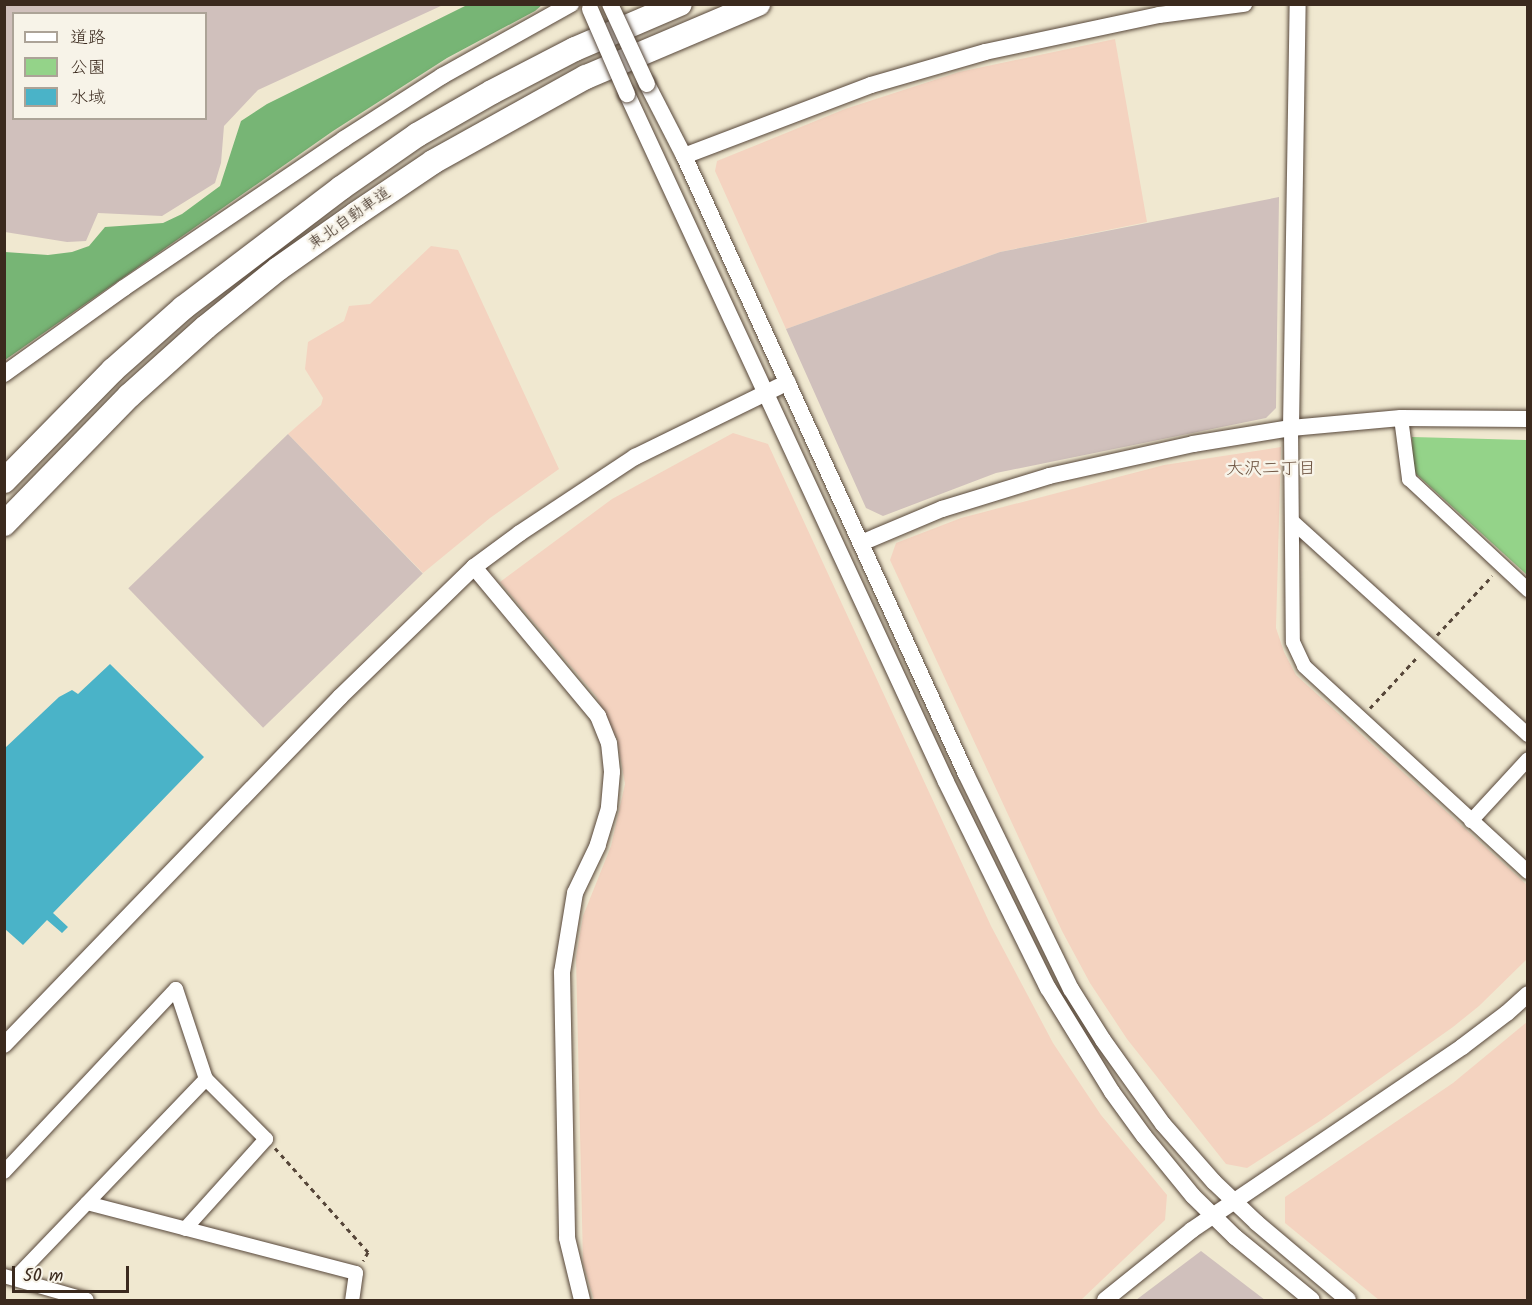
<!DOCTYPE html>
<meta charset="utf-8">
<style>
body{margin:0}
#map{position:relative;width:1532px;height:1305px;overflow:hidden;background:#f0e8d0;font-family:Kalam,"Klee One",sans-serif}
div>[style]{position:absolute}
.built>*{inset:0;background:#f4d3c0}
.industrial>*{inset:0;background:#d0c0bc;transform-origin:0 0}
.green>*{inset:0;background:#94d389}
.forest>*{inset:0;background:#77b575}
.water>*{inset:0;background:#4ab3c8}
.path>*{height:3px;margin-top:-1.5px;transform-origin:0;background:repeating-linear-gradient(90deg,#564639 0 4.5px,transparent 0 9px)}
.roads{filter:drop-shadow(0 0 2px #564639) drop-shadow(0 0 2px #564639)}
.minor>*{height:14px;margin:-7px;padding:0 7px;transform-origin:7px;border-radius:7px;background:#fff}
.tertiary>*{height:16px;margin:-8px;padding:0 8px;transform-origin:8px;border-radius:8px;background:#fff}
.motorway>*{height:24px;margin:-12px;padding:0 12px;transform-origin:12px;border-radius:12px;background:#fff}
.bridges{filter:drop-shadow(0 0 2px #564639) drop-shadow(0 0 2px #564639)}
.tertiary-bridge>*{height:16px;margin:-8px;padding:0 8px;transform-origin:8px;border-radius:8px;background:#fff}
span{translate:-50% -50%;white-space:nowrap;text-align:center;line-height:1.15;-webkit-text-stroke:5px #f7f3e8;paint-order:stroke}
.street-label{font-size:16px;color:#3b2a1e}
.neighbourhood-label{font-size:18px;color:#6c523f}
.frame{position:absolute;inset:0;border:6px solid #3b2a1e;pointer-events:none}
.legend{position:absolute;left:12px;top:12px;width:195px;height:108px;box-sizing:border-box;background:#f7f3e8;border:2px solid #aca397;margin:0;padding:8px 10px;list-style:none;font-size:18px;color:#3b2a1e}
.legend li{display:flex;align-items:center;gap:12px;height:30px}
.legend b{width:30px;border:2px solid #aca397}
.scale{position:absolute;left:12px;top:1266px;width:117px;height:27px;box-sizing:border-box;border:3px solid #3b2a1e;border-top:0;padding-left:8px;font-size:18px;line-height:21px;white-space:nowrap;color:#3b2a1e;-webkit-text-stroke:4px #f7f3e8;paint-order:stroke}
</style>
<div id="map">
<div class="built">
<div style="clip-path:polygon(1115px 39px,1147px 222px,1000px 252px,786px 329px,715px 171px,717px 161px,845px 109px,959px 72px)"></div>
<div style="clip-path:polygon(431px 246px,458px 250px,559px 469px,490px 518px,423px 573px,288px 434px,321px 405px,323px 398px,305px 369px,308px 342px,344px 321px,349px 306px,370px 304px)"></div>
<div style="clip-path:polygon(733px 433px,768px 444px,991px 926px,1053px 1043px,1101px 1115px,1167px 1195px,1165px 1220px,1081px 1300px,594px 1300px,583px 1263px,576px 957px,583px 916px,611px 846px,625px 784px,617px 738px,596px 696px,500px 582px,612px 499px)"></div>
<div style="clip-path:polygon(1281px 447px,1276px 628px,1284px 652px,1296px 675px,1527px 885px,1528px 958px,1479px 1006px,1453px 1027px,1320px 1121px,1247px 1168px,1226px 1164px,1127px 1039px,1090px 983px,1062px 931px,890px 560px,896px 543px,961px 518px,1164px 465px)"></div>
<div style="clip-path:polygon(1527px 1022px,1527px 1300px,1379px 1300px,1285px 1223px,1285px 1197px,1453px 1083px)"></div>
</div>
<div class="industrial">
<div style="clip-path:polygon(evenodd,5px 4px,443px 4px,443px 5px,258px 90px,224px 126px,221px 163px,215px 183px,162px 216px,98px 213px,86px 241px,67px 242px,5px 232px,5px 4px,14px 14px,206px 14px,206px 118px,14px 118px,14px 14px)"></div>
<div style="clip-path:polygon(1279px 197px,1276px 408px,1266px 418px,996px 473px,883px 516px,866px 508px,786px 329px,1000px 252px)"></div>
<div style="left:288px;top:434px;width:194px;height:222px;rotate:46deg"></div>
<div style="clip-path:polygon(1201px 1251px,1265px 1300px,1136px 1300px)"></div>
</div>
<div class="green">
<div style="clip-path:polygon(1412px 437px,1527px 440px,1527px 575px,1413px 471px)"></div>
</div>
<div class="forest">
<div style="clip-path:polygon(467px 5px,542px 5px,535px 11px,447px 58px,333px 131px,5px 360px,5px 252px,48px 255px,72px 252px,89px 246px,105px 227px,163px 223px,182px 214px,220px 186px,241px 121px,267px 104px)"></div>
</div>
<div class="water">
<div style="clip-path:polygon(110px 664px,204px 757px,53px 913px,68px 927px,62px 933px,47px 920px,23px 945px,5px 929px,5px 748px,59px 697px,72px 690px,78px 694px)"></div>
</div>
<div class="path">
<div style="left:1437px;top:635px;width:81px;rotate:-47deg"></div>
<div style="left:1370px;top:708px;width:72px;rotate:-47.2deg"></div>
<div style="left:275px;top:1148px;width:140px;rotate:48.2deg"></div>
<div style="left:368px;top:1252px;width:10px;rotate:119deg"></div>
</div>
<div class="roads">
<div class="minor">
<div style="left:1401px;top:418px;width:62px;rotate:82.5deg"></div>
<div style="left:1409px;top:479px;width:163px;rotate:43deg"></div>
<div style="left:1291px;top:428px;width:214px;rotate:89.5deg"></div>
<div style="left:1293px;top:642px;width:26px;rotate:65deg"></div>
<div style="left:1304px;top:666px;width:304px;rotate:42.6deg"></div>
<div style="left:1292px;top:521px;width:319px;rotate:42.2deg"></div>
<div style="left:1471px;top:821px;width:84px;rotate:-47.4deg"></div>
<div style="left:4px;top:1172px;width:251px;rotate:-46.8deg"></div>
<div style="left:176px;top:989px;width:95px;rotate:71.6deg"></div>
<div style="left:206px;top:1079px;width:85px;rotate:45deg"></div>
<div style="left:266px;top:1139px;width:121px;rotate:132deg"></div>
<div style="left:87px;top:1203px;width:278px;rotate:14.6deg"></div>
<div style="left:356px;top:1273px;width:27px;rotate:98deg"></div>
<div style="left:4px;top:1276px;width:86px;rotate:16.1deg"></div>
<div style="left:15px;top:1278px;width:276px;rotate:-46.2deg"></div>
</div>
<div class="tertiary">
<div style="left:647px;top:84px;width:81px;rotate:62.8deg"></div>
<div style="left:684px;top:156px;width:679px;rotate:65.47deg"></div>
<div style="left:966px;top:774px;width:239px;rotate:64deg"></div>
<div style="left:1071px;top:989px;width:60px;rotate:57.9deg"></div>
<div style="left:1103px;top:1040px;width:103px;rotate:54.5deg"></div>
<div style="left:1163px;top:1124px;width:77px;rotate:48.7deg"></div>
<div style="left:1214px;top:1182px;width:59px;rotate:43.6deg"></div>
<div style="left:1257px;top:1223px;width:119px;rotate:40.2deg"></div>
<div style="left:627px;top:94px;width:758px;rotate:65.12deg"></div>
<div style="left:946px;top:782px;width:230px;rotate:63.7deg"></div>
<div style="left:1048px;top:988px;width:122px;rotate:58.4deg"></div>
<div style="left:1112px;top:1092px;width:54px;rotate:54deg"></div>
<div style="left:1144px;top:1136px;width:77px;rotate:50.8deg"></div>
<div style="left:1193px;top:1196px;width:59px;rotate:44.3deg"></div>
<div style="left:1235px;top:1237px;width:99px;rotate:39.3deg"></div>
<div style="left:684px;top:156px;width:200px;rotate:-20.8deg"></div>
<div style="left:871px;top:85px;width:119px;rotate:-16.1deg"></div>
<div style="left:985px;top:52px;width:178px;rotate:-12deg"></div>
<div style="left:1159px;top:15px;width:86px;rotate:-7.4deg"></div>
<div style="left:4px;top:374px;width:148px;rotate:-35.6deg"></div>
<div style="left:124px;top:288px;width:266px;rotate:-34.1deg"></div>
<div style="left:344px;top:139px;width:117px;rotate:-32.7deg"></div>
<div style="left:442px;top:76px;width:148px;rotate:-29.2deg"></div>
<div style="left:1291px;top:428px;width:424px;rotate:-89.1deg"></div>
<div style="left:861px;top:543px;width:88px;rotate:-22.8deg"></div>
<div style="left:942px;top:509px;width:112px;rotate:-17.1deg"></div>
<div style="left:1049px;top:476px;width:148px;rotate:-12.5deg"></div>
<div style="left:1193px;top:444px;width:99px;rotate:-9.3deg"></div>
<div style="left:1291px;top:428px;width:110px;rotate:-5.2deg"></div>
<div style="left:1401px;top:418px;width:127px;rotate:0.5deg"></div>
<div style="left:474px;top:567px;width:194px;rotate:50.2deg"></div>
<div style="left:598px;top:716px;width:29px;rotate:68deg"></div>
<div style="left:609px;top:743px;width:29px;rotate:84deg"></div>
<div style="left:612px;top:772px;width:36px;rotate:95deg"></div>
<div style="left:609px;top:808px;width:39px;rotate:107deg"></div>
<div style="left:598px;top:845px;width:53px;rotate:115.6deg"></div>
<div style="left:575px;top:893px;width:80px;rotate:99.3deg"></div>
<div style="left:562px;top:972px;width:266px;rotate:88.9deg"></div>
<div style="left:567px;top:1238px;width:64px;rotate:76.4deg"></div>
<div style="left:4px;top:1045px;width:484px;rotate:-46deg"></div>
<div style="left:340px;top:697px;width:187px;rotate:-44.1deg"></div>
<div style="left:474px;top:567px;width:57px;rotate:-36.5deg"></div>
<div style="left:520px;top:533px;width:138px;rotate:-33.5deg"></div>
<div style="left:635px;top:457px;width:170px;rotate:-26.1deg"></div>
<div style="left:1105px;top:1300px;width:112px;rotate:-38.8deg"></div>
<div style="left:1192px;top:1230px;width:326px;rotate:-34.1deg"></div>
<div style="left:1462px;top:1047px;width:56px;rotate:-37.1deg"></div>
<div style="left:1507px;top:1013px;width:28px;rotate:-42deg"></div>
</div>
<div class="motorway">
<div style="left:4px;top:481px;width:156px;rotate:-45.5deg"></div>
<div style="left:113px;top:370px;width:94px;rotate:-41.5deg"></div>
<div style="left:183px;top:308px;width:198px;rotate:-37.2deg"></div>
<div style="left:341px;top:188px;width:93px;rotate:-34.9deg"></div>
<div style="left:417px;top:135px;width:86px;rotate:-29.8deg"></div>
<div style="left:492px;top:92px;width:93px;rotate:-27.4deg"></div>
<div style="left:575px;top:49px;width:114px;rotate:-23.2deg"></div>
<div style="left:4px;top:524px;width:179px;rotate:-45.7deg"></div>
<div style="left:129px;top:396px;width:103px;rotate:-41.9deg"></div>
<div style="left:206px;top:327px;width:92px;rotate:-38.9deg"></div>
<div style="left:278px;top:269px;width:95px;rotate:-35.2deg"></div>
<div style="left:356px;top:214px;width:93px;rotate:-34deg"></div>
<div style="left:433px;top:162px;width:175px;rotate:-29.1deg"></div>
<div style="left:586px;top:77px;width:187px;rotate:-23deg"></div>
</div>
</div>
<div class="bridges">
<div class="tertiary-bridge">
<div style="left:610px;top:4px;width:88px;rotate:65.2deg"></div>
<div style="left:590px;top:9px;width:93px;rotate:66.5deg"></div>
</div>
</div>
<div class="street-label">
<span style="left:350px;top:219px;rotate:-35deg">東北自動車道</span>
</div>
<div class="neighbourhood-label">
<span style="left:1271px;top:470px">大沢二丁目</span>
</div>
<div class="frame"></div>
<ul class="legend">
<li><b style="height:8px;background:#fff"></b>道路</li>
<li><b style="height:16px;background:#94d389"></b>公園</li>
<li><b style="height:16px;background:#4ab3c8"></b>水域</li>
</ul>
<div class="scale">50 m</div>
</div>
